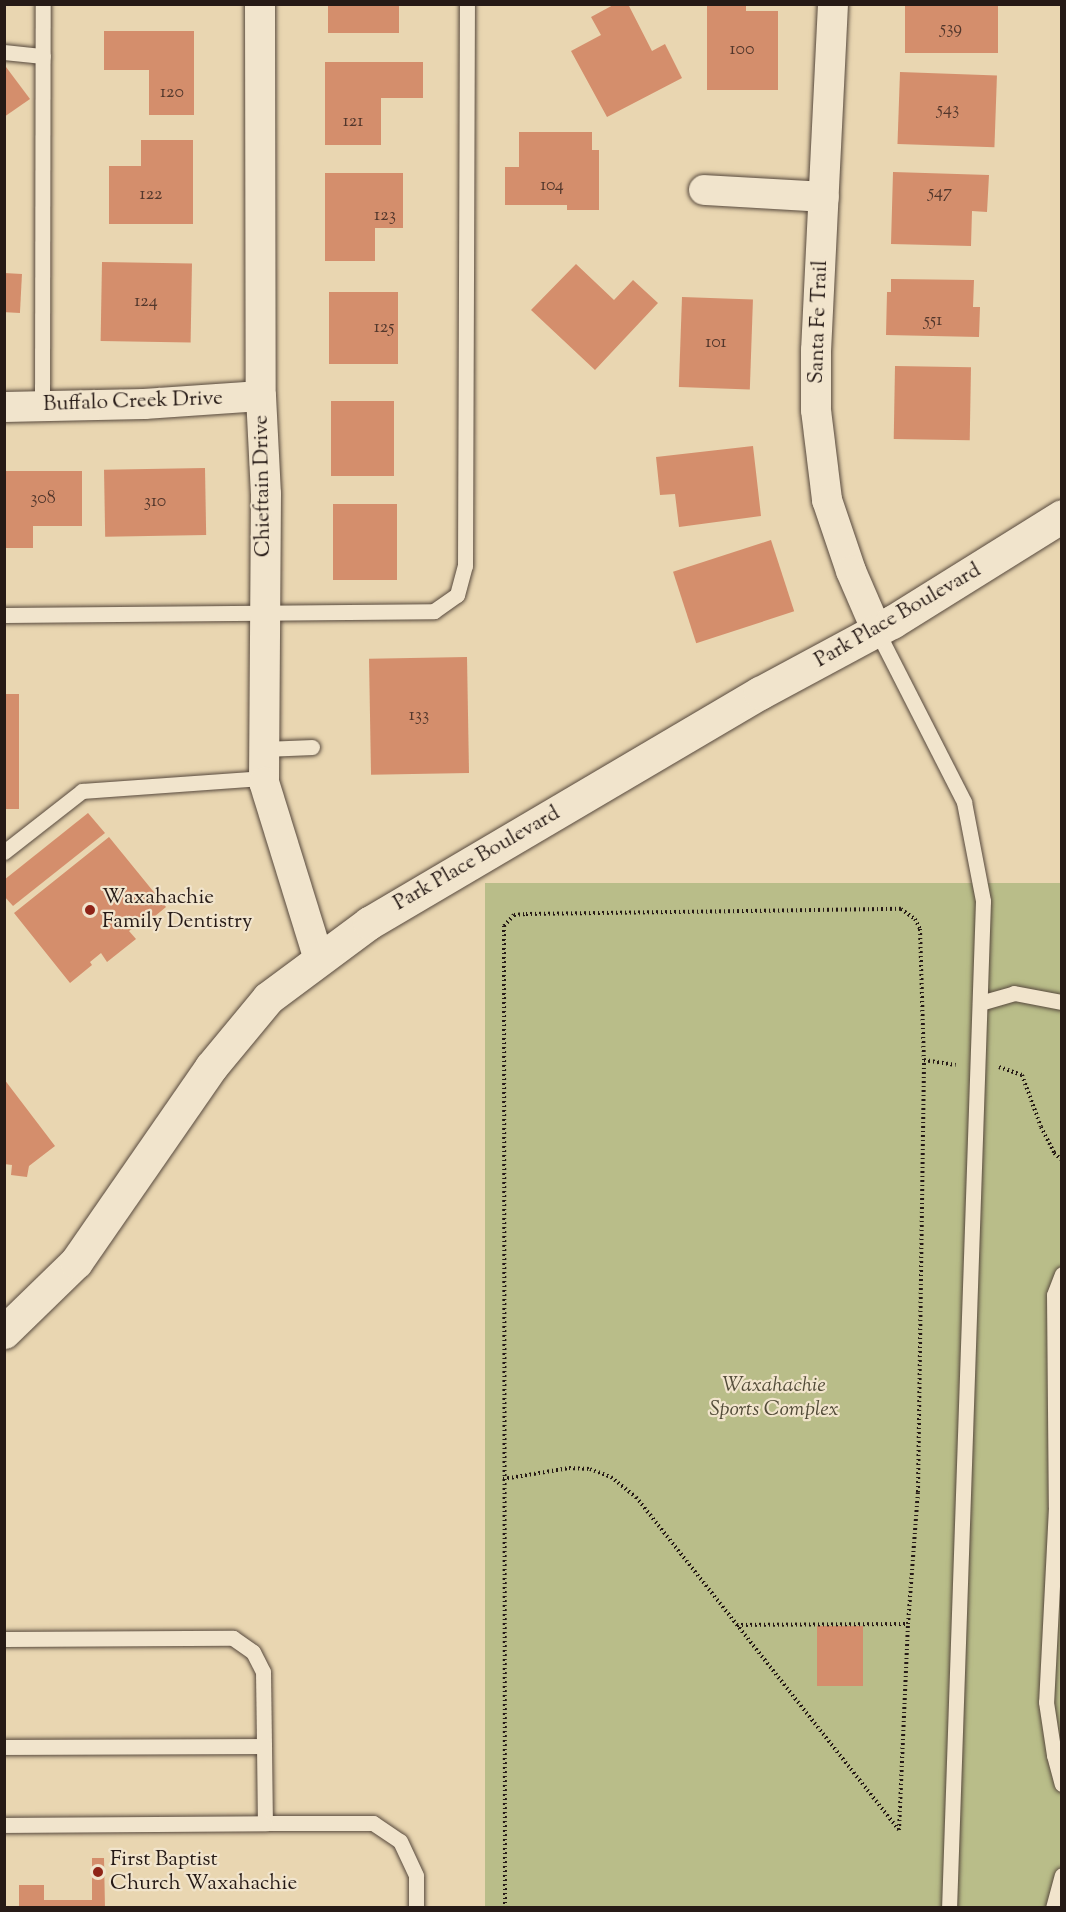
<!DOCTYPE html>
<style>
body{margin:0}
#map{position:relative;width:1066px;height:1912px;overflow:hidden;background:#e9d6b1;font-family:"Sorts Mill Goudy",serif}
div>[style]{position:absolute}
.green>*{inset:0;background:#b9bd89;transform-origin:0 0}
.building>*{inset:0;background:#d48e6c;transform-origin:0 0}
.path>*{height:4px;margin-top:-2px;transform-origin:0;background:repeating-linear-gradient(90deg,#261a16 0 1.5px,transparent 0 4.5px)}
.roads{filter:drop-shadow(0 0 2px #57493d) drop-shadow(0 0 2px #57493d)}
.lane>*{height:15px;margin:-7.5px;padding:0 7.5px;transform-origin:7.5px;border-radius:7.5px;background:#f1e4cc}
.street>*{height:30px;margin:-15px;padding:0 15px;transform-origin:15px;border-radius:15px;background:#f1e4cc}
.secondary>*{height:33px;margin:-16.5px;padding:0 16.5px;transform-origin:16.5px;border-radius:16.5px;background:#f1e4cc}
.dots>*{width:16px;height:16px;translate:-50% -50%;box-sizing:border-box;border:3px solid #f1e4cc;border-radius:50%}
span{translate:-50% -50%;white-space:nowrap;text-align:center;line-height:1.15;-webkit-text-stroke:4.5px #f1e4cc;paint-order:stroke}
.number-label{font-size:18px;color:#52372c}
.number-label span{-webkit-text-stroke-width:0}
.street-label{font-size:21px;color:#261a16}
.poi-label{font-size:21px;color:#261a16}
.left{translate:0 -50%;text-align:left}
.park-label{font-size:21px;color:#524b38;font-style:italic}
.frame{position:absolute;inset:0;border:6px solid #261a16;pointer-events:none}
</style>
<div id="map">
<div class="green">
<div style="left:1061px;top:883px;width:1024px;height:576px;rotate:90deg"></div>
</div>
<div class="building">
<div style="left:328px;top:4px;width:71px;height:29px"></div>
<div style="clip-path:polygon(615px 4px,628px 4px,652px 51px,665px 44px,682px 78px,607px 117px,571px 51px,601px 35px,591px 17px)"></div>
<div style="clip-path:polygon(707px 4px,746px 4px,746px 11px,778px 11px,778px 90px,707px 90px)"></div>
<div style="left:905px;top:4px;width:93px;height:49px"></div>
<div style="clip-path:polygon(104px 31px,194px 31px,194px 115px,149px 115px,149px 70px,104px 70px)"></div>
<div style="clip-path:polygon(325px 62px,423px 62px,423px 98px,381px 98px,381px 145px,325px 145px)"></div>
<div style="clip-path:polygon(6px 67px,30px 99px,4px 117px,4px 68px)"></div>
<div style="left:900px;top:72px;width:97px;height:72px;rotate:2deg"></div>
<div style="clip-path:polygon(519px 132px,592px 132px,592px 150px,599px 150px,599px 210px,567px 210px,567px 205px,505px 205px,505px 167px,519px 167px)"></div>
<div style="clip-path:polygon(141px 140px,193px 140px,193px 224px,109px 224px,109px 166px,141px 166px)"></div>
<div style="clip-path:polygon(893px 172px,989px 175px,987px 212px,972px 211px,971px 246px,891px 244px)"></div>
<div style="clip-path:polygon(325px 173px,403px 173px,403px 228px,375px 228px,375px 261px,325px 261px)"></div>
<div style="left:102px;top:262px;width:90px;height:79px;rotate:1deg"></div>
<div style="clip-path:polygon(576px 264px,614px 300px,633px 280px,658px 303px,595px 370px,531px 310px)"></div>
<div style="left:4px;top:273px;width:18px;height:39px;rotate:3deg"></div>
<div style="clip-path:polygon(891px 279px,974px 280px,973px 307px,980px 307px,979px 337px,886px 335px,887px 292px,891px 292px)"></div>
<div style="left:329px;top:292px;width:69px;height:72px"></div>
<div style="left:682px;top:297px;width:71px;height:90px;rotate:2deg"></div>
<div style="left:895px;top:366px;width:76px;height:73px;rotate:1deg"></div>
<div style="left:331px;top:401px;width:63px;height:75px"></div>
<div style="clip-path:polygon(753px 446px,761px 516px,679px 527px,675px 494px,660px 495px,656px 457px)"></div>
<div style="left:205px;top:468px;width:67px;height:101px;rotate:89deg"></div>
<div style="clip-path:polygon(4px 471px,82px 471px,82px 526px,33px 526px,33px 548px,4px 548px)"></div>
<div style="left:333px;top:504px;width:64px;height:76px"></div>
<div style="left:771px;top:540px;width:75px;height:103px;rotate:72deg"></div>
<div style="left:467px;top:657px;width:116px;height:98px;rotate:89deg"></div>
<div style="left:4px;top:694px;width:15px;height:115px"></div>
<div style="clip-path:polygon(88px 813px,105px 833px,13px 906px,4px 896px,4px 880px)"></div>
<div style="clip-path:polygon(109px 837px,166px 907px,143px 926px,140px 923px,129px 931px,136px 939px,107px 962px,101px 953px,90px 962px,92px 965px,70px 983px,14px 913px)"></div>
<div style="clip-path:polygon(4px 1079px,55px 1146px,29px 1166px,27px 1177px,11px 1175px,12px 1165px,4px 1164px)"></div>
<div style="left:817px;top:1626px;width:46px;height:60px"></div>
<div style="clip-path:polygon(92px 1858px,104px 1858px,105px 1908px,19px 1908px,19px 1885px,44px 1885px,44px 1900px,92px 1900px)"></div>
</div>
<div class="path">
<div style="left:999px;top:1067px;width:24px;rotate:19deg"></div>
<div style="left:1022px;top:1075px;width:55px;rotate:69.9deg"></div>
<div style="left:1041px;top:1127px;width:29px;rotate:63deg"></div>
<div style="left:1054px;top:1153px;width:11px;rotate:41deg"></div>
<div style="left:503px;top:1479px;width:67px;rotate:-9.5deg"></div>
<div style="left:569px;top:1468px;width:21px;rotate:3deg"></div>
<div style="left:590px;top:1469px;width:22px;rotate:21deg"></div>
<div style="left:611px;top:1477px;width:32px;rotate:39deg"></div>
<div style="left:636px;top:1497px;width:424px;rotate:51.7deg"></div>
<div style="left:899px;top:1830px;width:206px;rotate:-87.5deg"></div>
<div style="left:908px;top:1624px;width:132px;rotate:-85.7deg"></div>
<div style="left:918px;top:1492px;width:432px;rotate:-89.2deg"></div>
<div style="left:737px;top:1625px;width:171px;rotate:-0.3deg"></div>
<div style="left:505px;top:1908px;width:982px;rotate:-90.06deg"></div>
<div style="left:504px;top:926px;width:15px;rotate:-48deg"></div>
<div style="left:514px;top:915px;width:12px;rotate:-5deg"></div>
<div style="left:526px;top:914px;width:375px;rotate:-0.8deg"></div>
<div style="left:901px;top:909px;width:17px;rotate:36deg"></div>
<div style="left:915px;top:919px;width:11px;rotate:63deg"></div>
<div style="left:920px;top:929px;width:131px;rotate:88.3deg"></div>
<div style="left:924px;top:1060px;width:32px;rotate:9deg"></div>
</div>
<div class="roads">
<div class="lane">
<div style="left:4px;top:52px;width:39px;rotate:6deg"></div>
<div style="left:42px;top:406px;width:402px;rotate:-89.9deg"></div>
<div style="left:4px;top:615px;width:430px;rotate:-0.5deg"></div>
<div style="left:434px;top:611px;width:28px;rotate:-35deg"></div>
<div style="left:457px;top:595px;width:30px;rotate:-75deg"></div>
<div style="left:465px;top:566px;width:562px;rotate:-89.8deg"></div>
<div style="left:877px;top:631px;width:192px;rotate:63deg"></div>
<div style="left:964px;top:802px;width:101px;rotate:79.1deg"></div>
<div style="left:983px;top:901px;width:1008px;rotate:91.93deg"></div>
<div style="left:265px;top:749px;width:47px;rotate:-2.4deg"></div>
<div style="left:4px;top:852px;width:99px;rotate:-38deg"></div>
<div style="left:82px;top:791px;width:183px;rotate:-4.1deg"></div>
<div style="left:980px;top:1003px;width:35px;rotate:-16deg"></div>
<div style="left:1014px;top:993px;width:49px;rotate:10.6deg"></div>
<div style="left:1062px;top:1274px;width:22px;rotate:111deg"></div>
<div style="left:1054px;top:1295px;width:212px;rotate:89.5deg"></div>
<div style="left:1056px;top:1507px;width:195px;rotate:92.9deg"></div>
<div style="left:1046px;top:1702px;width:54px;rotate:81.4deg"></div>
<div style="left:1054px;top:1755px;width:30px;rotate:75deg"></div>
<div style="left:4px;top:1639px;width:229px;rotate:-0.3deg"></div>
<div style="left:233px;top:1638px;width:24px;rotate:35deg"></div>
<div style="left:253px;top:1652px;width:22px;rotate:63deg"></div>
<div style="left:263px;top:1672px;width:74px;rotate:89.2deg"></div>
<div style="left:4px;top:1747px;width:260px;rotate:-0.2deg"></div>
<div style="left:264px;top:1746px;width:77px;rotate:89.3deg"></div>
<div style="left:265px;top:1823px;width:108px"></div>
<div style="left:373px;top:1823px;width:32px;rotate:34deg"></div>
<div style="left:400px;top:1841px;width:38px;rotate:65deg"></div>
<div style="left:416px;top:1876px;width:32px;rotate:90deg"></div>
<div style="left:4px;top:1825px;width:261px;rotate:-0.4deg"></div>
<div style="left:1053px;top:1908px;width:34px;rotate:-75deg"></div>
</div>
<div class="street">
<div style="left:260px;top:4px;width:392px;rotate:89.9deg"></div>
<div style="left:261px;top:396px;width:98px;rotate:87.1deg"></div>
<div style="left:266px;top:494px;width:288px;rotate:90.4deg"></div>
<div style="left:264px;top:782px;width:186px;rotate:72.8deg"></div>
<div style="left:833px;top:4px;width:346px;rotate:92.8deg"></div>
<div style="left:816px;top:350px;width:60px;rotate:90deg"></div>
<div style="left:816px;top:410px;width:91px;rotate:83deg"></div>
<div style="left:827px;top:500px;width:75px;rotate:71.3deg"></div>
<div style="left:851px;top:571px;width:65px;rotate:66.6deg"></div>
<div style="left:704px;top:190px;width:120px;rotate:3.3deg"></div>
<div style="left:4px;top:407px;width:140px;rotate:-1.2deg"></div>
<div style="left:144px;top:404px;width:117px;rotate:-3.9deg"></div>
</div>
<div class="secondary">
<div style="left:4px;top:1332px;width:100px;rotate:-44.2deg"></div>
<div style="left:76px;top:1262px;width:237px;rotate:-55.3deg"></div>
<div style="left:211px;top:1067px;width:89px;rotate:-50.4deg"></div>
<div style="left:268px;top:998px;width:126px;rotate:-36.6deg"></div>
<div style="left:369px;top:923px;width:454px;rotate:-30.5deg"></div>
<div style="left:760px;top:693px;width:150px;rotate:-28.3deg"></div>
<div style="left:892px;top:622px;width:200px;rotate:-31.9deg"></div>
</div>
</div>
<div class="dots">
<div style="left:90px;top:910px;background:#8f2418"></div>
<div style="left:98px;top:1872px;background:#8f2418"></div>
</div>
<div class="number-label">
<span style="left:951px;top:29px">539</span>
<span style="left:742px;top:50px">100</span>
<span style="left:172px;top:93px">120</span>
<span style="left:948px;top:110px">543</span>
<span style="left:353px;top:122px">121</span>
<span style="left:552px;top:186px">104</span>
<span style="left:940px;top:193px">547</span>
<span style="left:151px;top:195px">122</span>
<span style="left:385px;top:216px">123</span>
<span style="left:146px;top:302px">124</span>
<span style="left:933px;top:321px">551</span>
<span style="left:384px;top:328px">125</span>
<span style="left:716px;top:343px">101</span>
<span style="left:43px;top:499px">308</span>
<span style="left:155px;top:502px">310</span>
<span style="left:419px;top:716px">133</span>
</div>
<div class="street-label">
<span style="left:819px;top:322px;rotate:-88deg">Santa Fe Trail</span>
<span style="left:133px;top:402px;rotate:-2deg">Buffalo Creek Drive</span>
<span style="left:263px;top:486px;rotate:-91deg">Chieftain Drive</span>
<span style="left:898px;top:616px;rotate:-30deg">Park Place Boulevard</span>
<span style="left:477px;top:859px;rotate:-30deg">Park Place Boulevard</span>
</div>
<div class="poi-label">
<span class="left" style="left:102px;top:910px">Waxahachie<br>Family Dentistry</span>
<span class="left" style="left:110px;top:1872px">First Baptist<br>Church Waxahachie</span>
</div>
<div class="park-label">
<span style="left:774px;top:1398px">Waxahachie<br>Sports Complex</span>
</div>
<div class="frame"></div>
</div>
